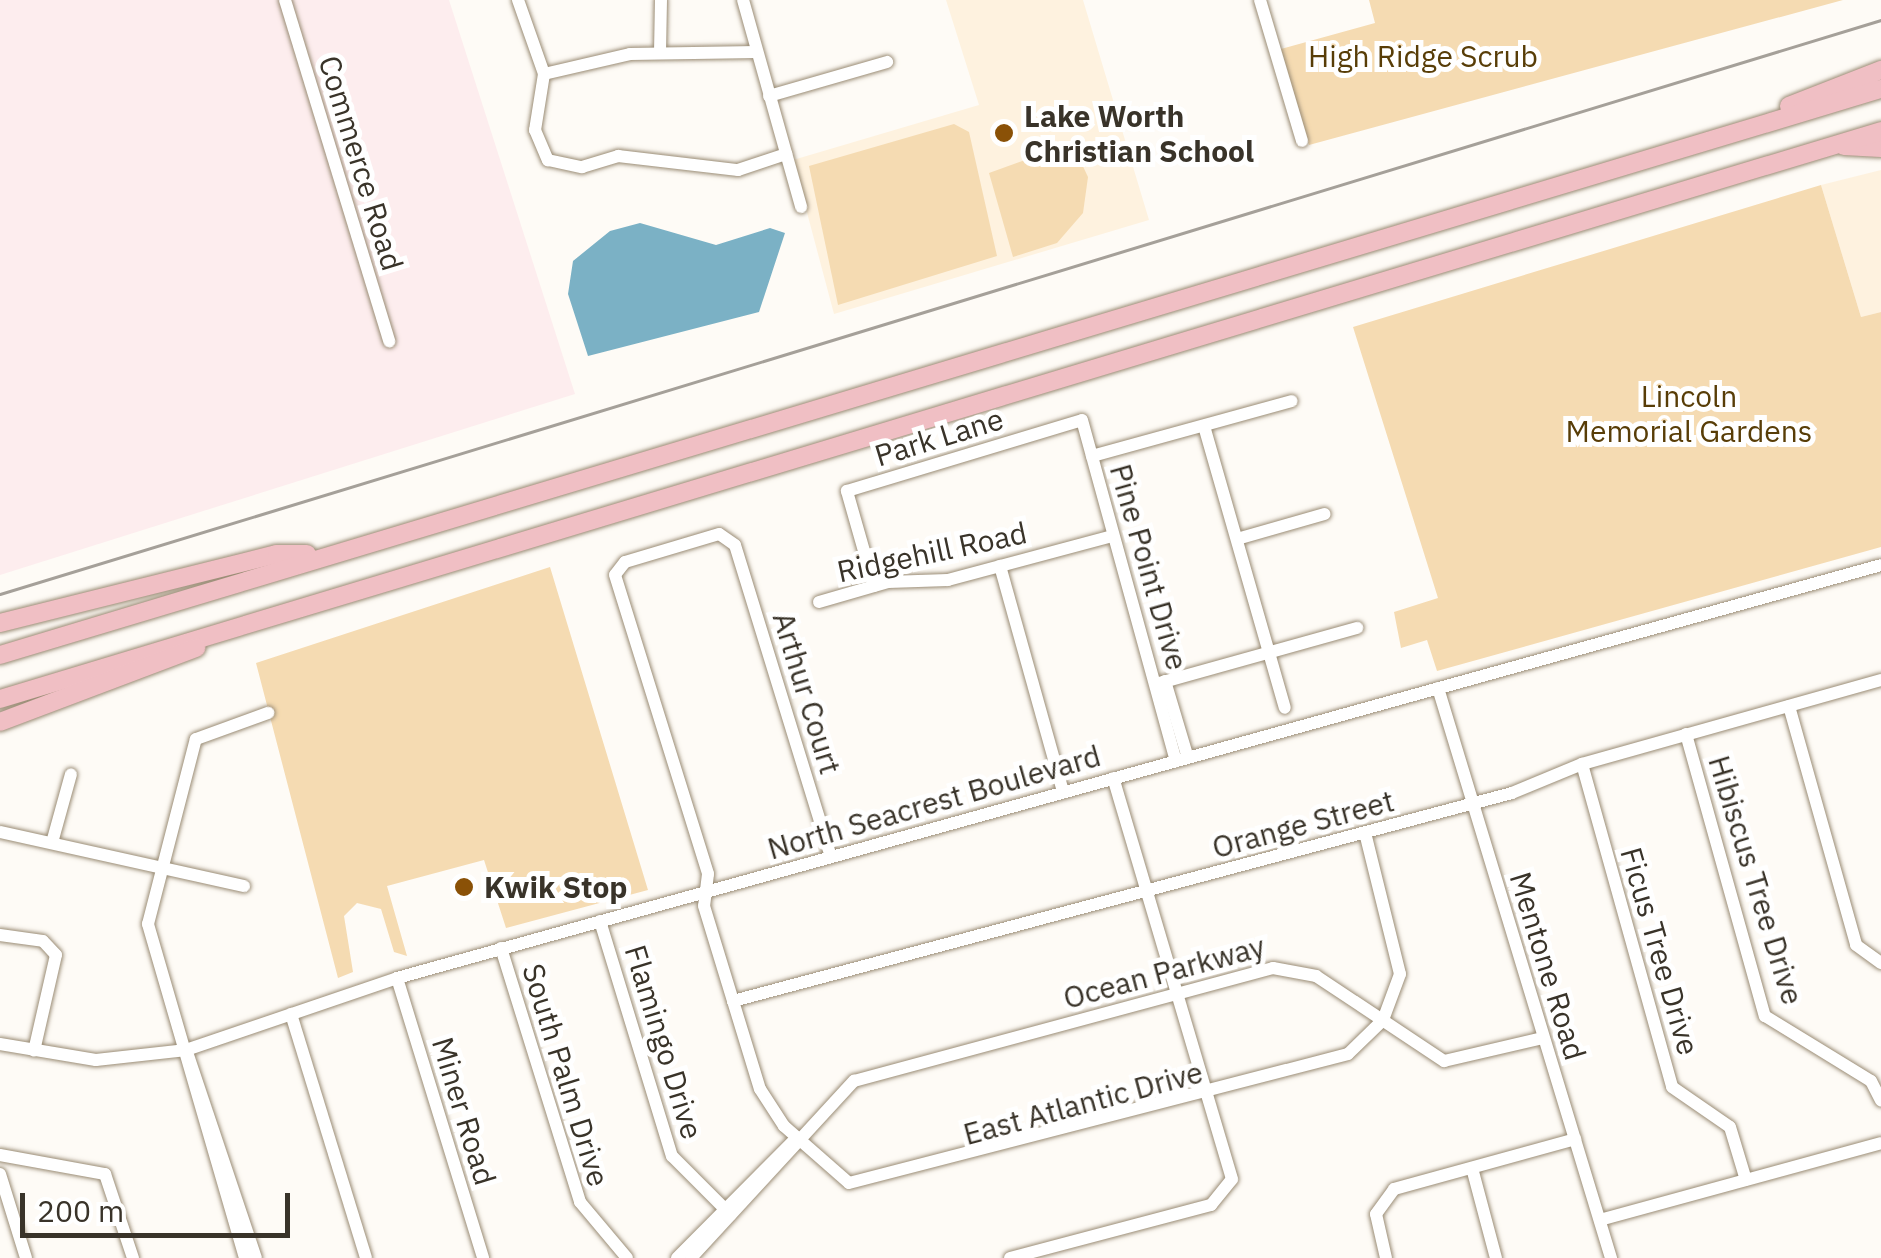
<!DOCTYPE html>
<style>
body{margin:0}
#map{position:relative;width:1881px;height:1258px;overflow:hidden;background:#fefbf6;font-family:"IBM Plex Sans",sans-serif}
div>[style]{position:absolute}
.built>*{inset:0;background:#fef2df}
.industrial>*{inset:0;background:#fdedee}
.green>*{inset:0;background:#f5dbb2}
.water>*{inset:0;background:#7bb1c5}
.roads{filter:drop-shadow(0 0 2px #9a8c75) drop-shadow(0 0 2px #9a8c75)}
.minor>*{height:12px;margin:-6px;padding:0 6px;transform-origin:6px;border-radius:6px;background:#fff}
.highway>*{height:18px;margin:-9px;padding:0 9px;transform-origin:9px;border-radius:9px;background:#f0bfc4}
.rail>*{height:2.5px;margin:-1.25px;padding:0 1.25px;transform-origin:1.25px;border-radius:1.25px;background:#a5a099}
.dots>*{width:28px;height:28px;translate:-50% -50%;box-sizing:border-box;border:5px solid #fff;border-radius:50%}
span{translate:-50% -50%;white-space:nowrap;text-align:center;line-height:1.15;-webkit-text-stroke:10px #fff;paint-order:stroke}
.park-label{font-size:30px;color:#583d07}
.poi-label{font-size:30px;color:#393329;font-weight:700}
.left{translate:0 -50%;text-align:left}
.street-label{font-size:30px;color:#393329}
.scale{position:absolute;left:20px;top:1193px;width:270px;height:45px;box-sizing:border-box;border:5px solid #393329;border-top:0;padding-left:12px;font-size:30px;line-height:35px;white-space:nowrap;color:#393329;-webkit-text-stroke:8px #fff;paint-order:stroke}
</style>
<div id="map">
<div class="built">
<div style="clip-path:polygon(946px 0,1083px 0,1149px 220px,834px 314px,793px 160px,979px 105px)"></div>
<div style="clip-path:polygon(1881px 170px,1881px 312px,1861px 317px,1821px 185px)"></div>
</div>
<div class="industrial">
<div style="clip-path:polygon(0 0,449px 0,575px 394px,0 575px)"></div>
</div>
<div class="green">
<div style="clip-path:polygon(1369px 0,1843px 0,1309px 145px,1281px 49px,1375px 23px)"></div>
<div style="clip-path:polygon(954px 124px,969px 132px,997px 256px,838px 305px,809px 166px)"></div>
<div style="clip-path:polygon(1072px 143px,1088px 177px,1083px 213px,1057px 243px,1013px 257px,989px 173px)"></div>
<div style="clip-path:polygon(1821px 185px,1861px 317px,1881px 312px,1881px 547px,1437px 671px,1427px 640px,1401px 648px,1394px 612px,1438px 598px,1353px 327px)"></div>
<div style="clip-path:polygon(550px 567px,648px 890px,506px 928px,484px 860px,387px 886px,407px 956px,394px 952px,381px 909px,357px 903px,344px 916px,353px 972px,338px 978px,256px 663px)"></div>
</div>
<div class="water">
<div style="clip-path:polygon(640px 223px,716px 245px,770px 228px,785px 233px,759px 312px,588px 356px,568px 294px,573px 261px,610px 231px)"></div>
</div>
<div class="roads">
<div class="minor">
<div style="left:285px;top:0;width:357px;rotate:73deg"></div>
<div style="left:518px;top:0;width:78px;rotate:70.6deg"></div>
<div style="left:544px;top:74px;width:57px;rotate:99.1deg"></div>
<div style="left:535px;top:130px;width:33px;rotate:67deg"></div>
<div style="left:548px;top:160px;width:35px;rotate:12deg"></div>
<div style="left:582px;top:167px;width:38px;rotate:-17deg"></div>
<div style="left:618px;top:156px;width:121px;rotate:6.7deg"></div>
<div style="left:738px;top:170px;width:51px;rotate:-18.4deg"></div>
<div style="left:743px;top:0;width:215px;rotate:74.3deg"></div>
<div style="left:1260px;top:0;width:147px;rotate:73.4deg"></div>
<div style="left:660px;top:52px;width:52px;rotate:-88.9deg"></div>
<div style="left:544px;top:74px;width:88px;rotate:-13.1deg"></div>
<div style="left:630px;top:54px;width:127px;rotate:-0.9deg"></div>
<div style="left:769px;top:96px;width:123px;rotate:-16.1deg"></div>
<div style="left:1204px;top:426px;width:293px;rotate:74deg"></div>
<div style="left:1092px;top:456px;width:207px;rotate:-15.4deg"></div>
<div style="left:1237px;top:539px;width:91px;rotate:-15.9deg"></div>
<div style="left:1000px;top:566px;width:235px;rotate:74.4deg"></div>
<div style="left:874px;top:586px;width:99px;rotate:-105.9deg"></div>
<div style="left:847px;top:491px;width:245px;rotate:-16.8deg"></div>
<div style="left:1082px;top:420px;width:354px;rotate:74.6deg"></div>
<div style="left:819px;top:602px;width:72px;rotate:-16.2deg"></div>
<div style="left:888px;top:582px;width:60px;rotate:-1.9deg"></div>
<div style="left:948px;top:580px;width:170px;rotate:-15deg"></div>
<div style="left:1165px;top:681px;width:80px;rotate:73.4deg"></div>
<div style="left:1156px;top:684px;width:209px;rotate:-15.6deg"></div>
<div style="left:1438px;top:688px;width:596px;rotate:73.12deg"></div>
<div style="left:1789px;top:706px;width:248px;rotate:74.3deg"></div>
<div style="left:1856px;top:945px;width:31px;rotate:36deg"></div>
<div style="left:1686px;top:734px;width:293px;rotate:74.4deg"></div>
<div style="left:1765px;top:1016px;width:124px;rotate:31.5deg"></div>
<div style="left:1871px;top:1081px;width:22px;rotate:63deg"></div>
<div style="left:1582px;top:764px;width:335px;rotate:74.4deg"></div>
<div style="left:1672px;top:1087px;width:70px;rotate:34.6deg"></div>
<div style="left:1730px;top:1127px;width:55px;rotate:73.2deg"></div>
<div style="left:0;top:832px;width:250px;rotate:12.5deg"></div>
<div style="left:53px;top:839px;width:67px;rotate:-74.5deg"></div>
<div style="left:831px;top:857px;width:326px;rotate:-107.1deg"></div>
<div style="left:735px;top:545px;width:19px;rotate:-145deg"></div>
<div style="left:719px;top:534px;width:98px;rotate:163.4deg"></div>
<div style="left:625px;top:562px;width:16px;rotate:128deg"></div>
<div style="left:615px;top:575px;width:313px;rotate:72.7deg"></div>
<div style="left:708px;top:874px;width:32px;rotate:97deg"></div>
<div style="left:704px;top:906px;width:191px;rotate:73deg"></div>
<div style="left:760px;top:1089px;width:44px;rotate:57deg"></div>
<div style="left:784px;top:1126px;width:86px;rotate:41.2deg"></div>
<div style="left:849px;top:1183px;width:515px;rotate:-14.49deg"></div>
<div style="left:1348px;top:1054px;width:49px;rotate:-44.2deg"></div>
<div style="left:1383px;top:1020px;width:49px;rotate:-69.7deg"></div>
<div style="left:1400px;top:974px;width:145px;rotate:-103.9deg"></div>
<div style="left:600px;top:921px;width:246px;rotate:73deg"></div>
<div style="left:672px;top:1156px;width:83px;rotate:45deg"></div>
<div style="left:0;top:935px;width:43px;rotate:7.9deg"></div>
<div style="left:43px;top:941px;width:19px;rotate:47deg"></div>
<div style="left:56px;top:955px;width:98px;rotate:102.9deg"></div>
<div style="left:501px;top:948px;width:266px;rotate:72.7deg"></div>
<div style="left:580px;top:1202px;width:73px;rotate:50deg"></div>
<div style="left:397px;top:978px;width:293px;rotate:72.9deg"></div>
<div style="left:733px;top:1001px;width:806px;rotate:-14.95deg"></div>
<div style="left:1512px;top:793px;width:76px;rotate:-22.5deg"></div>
<div style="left:1582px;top:764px;width:311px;rotate:-15.7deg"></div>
<div style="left:291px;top:1014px;width:255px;rotate:72.9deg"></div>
<div style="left:0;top:1044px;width:97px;rotate:9.5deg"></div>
<div style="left:96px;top:1060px;width:91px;rotate:-6.3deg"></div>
<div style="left:186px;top:1050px;width:223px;rotate:-18.8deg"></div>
<div style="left:397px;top:978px;width:1540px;rotate:-15.55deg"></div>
<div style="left:187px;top:1052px;width:217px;rotate:71.5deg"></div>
<div style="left:0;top:1155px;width:107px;rotate:10.3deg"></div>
<div style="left:105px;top:1174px;width:89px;rotate:71.6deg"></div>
<div style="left:1472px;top:1168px;width:93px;rotate:75.1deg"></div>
<div style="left:0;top:1174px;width:88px;rotate:72.8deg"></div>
<div style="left:1600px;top:1220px;width:291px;rotate:-15.3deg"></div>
<div style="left:245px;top:1258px;width:348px;rotate:-106.2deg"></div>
<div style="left:148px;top:924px;width:191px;rotate:-75.5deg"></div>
<div style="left:196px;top:739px;width:77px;rotate:-19.9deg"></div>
<div style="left:677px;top:1258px;width:170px;rotate:-45.2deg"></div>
<div style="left:691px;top:1258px;width:241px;rotate:-47.4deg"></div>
<div style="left:854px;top:1081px;width:434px;rotate:-15.1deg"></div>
<div style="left:1273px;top:968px;width:44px;rotate:10.5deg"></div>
<div style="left:1316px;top:976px;width:154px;rotate:33.6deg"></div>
<div style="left:1444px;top:1061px;width:102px;rotate:-13.1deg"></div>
<div style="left:1010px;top:1258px;width:208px;rotate:-14.8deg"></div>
<div style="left:1211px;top:1205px;width:33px;rotate:-51deg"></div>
<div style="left:1232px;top:1179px;width:418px;rotate:-106.5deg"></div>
<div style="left:1386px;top:1258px;width:45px;rotate:-102.8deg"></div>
<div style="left:1376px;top:1214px;width:31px;rotate:-54deg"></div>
<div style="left:1394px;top:1189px;width:188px;rotate:-15.4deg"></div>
</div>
<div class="highway">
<div style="left:1789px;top:106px;width:99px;rotate:-21.4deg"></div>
<div style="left:1844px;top:146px;width:37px;rotate:3deg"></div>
<div style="left:0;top:623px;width:285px;rotate:-14deg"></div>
<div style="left:277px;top:554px;width:30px"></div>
<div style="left:0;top:655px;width:1964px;rotate:-16.75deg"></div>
<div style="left:0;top:699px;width:1965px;rotate:-16.8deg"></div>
<div style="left:0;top:722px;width:210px;rotate:-20.7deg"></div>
</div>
</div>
<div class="rail">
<div style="left:0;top:594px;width:1967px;rotate:-16.97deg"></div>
</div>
<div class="dots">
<div style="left:1004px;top:133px;background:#8a5107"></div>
<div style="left:464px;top:887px;background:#8a5107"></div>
</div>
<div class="park-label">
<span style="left:1423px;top:56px">High Ridge Scrub</span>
<span style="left:1689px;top:413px">Lincoln<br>Memorial Gardens</span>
</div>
<div class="poi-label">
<span class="left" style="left:1024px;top:133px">Lake Worth<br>Christian School</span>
<span class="left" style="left:484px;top:887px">Kwik Stop</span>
</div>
<div class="street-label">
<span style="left:361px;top:163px;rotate:73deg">Commerce Road</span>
<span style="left:939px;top:437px;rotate:-17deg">Park Lane</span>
<span style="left:932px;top:552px;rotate:-12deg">Ridgehill Road</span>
<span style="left:1149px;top:567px;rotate:74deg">Pine Point Drive</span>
<span style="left:807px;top:693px;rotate:73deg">Arthur Court</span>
<span style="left:934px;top:802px;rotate:-16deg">North Seacrest Boulevard</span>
<span style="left:1303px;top:824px;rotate:-15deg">Orange Street</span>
<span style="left:1756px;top:880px;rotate:73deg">Hibiscus Tree Drive</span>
<span style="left:1660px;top:951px;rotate:74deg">Ficus Tree Drive</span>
<span style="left:1548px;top:966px;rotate:73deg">Mentone Road</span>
<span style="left:1164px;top:972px;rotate:-15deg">Ocean Parkway</span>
<span style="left:664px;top:1042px;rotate:73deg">Flamingo Drive</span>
<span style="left:566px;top:1075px;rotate:73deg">South Palm Drive</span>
<span style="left:1083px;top:1103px;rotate:-15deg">East Atlantic Drive</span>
<span style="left:464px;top:1111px;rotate:73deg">Miner Road</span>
</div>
<div class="scale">200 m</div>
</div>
